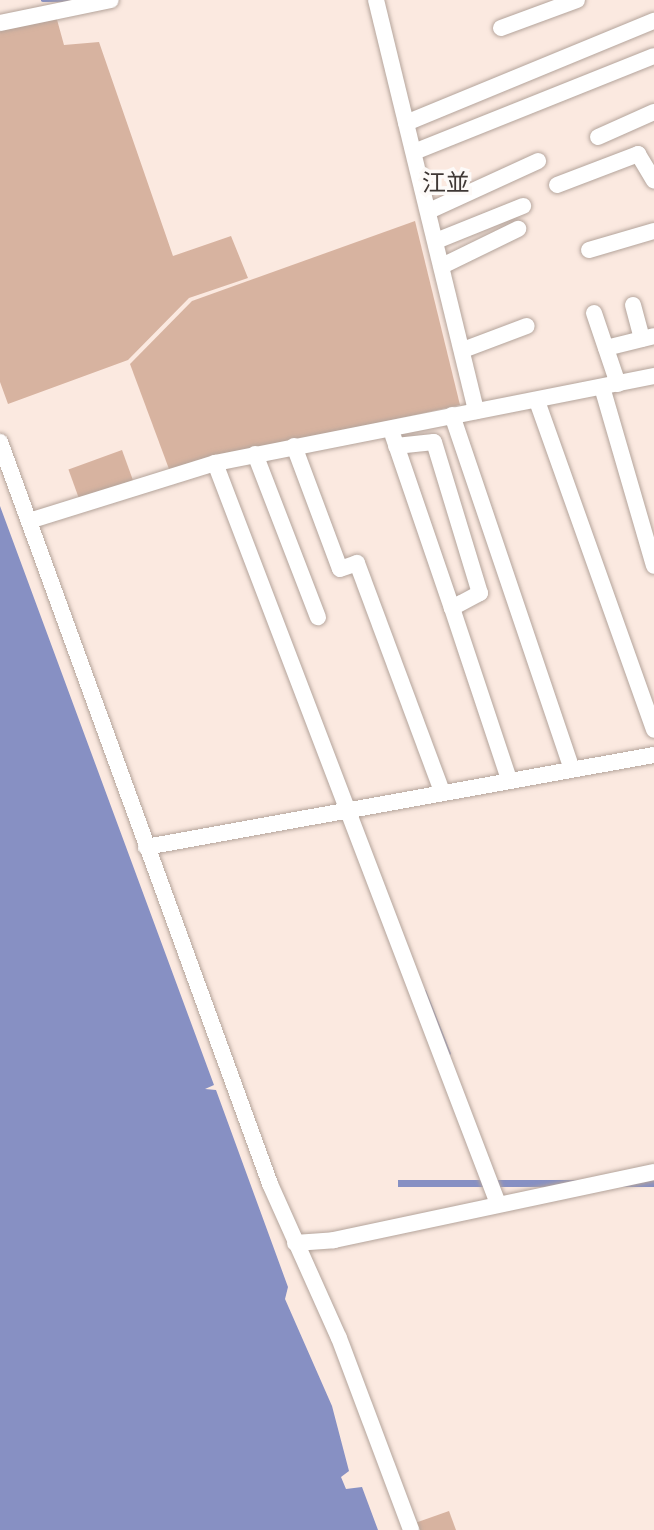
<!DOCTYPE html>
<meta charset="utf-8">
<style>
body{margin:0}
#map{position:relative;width:654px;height:1530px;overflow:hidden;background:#fbe9e0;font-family:Manrope,"Noto Sans JP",sans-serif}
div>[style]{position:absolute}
.green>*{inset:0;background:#d7b3a0;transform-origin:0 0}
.water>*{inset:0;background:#8790c3;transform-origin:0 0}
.stream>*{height:3.5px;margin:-1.75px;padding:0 1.75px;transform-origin:1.75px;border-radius:1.75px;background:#8790c3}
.roads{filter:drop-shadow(0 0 2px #b4a49b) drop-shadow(0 0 2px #b4a49b)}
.minor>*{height:16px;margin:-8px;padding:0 8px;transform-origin:8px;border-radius:8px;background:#fff}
span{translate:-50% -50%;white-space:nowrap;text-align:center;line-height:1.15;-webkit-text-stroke:7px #fdfaf8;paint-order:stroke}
.quarter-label{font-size:24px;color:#3f3835}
</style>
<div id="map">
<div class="green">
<div style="clip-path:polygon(56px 16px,64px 45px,99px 42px,173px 256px,231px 236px,248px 278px,189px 298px,128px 360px,8px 404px,0 382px,0 28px)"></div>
<div style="clip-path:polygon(415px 221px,460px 405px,169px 469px,130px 364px,192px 301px)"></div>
<div style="left:122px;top:450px;width:35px;height:57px;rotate:70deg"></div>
<div style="clip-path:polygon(449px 1511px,456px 1530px,417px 1530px,415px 1523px)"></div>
</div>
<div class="water">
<div style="clip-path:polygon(0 506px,214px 1085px,205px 1089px,216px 1090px,288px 1287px,285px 1299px,332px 1406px,349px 1471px,341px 1477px,346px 1489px,362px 1487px,378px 1530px,0 1530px)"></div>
<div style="left:654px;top:1180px;width:7px;height:256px;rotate:90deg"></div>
</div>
<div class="stream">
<div style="left:43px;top:0;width:25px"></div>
<div style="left:425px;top:992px;width:66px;rotate:68.5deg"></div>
</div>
<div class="roads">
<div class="minor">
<div style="left:376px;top:0;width:423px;rotate:76.3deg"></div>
<div style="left:0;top:23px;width:113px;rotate:-11.7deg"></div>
<div style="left:501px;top:28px;width:81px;rotate:-20.2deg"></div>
<div style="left:406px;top:123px;width:268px;rotate:-22.4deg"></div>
<div style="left:598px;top:137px;width:61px;rotate:-24.1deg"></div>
<div style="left:414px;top:152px;width:258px;rotate:-21.8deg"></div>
<div style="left:557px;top:185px;width:87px;rotate:-20.9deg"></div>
<div style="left:638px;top:154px;width:31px;rotate:59deg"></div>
<div style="left:429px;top:211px;width:120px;rotate:-24.6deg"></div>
<div style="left:436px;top:241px;width:94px;rotate:-21.9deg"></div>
<div style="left:589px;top:250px;width:68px;rotate:-16.3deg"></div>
<div style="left:442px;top:266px;width:85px;rotate:-26deg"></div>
<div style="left:633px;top:305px;width:35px;rotate:75deg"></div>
<div style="left:594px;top:313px;width:75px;rotate:71.3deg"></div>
<div style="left:606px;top:348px;width:49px;rotate:-14deg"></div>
<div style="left:463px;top:350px;width:68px;rotate:-20.6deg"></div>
<div style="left:602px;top:387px;width:186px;rotate:73.8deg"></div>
<div style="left:537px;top:401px;width:349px;rotate:70.4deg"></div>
<div style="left:452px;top:415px;width:371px;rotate:71.3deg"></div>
<div style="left:393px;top:436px;width:182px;rotate:71.1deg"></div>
<div style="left:0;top:442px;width:790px;rotate:70deg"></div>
<div style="left:270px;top:1184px;width:169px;rotate:65.9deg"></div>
<div style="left:339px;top:1338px;width:205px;rotate:69.4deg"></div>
<div style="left:294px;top:446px;width:131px;rotate:69.5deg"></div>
<div style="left:340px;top:569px;width:18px;rotate:-19deg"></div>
<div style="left:357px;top:563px;width:243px;rotate:69.6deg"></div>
<div style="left:396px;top:446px;width:38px;rotate:-6deg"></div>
<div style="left:434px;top:442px;width:158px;rotate:73.1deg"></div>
<div style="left:480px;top:593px;width:32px;rotate:152deg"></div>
<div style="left:452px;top:608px;width:180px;rotate:71.6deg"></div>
<div style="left:255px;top:454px;width:175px;rotate:68.9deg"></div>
<div style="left:215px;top:463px;width:790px;rotate:69.09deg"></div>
<div style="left:29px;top:521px;width:195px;rotate:-17.3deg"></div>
<div style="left:215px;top:463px;width:448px;rotate:-11.2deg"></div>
<div style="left:146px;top:847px;width:516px;rotate:-10.27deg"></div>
<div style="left:295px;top:1243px;width:39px;rotate:-4deg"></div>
<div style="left:334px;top:1240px;width:327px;rotate:-12deg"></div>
</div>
</div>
<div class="quarter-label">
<span style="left:446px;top:182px">江並</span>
</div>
</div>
